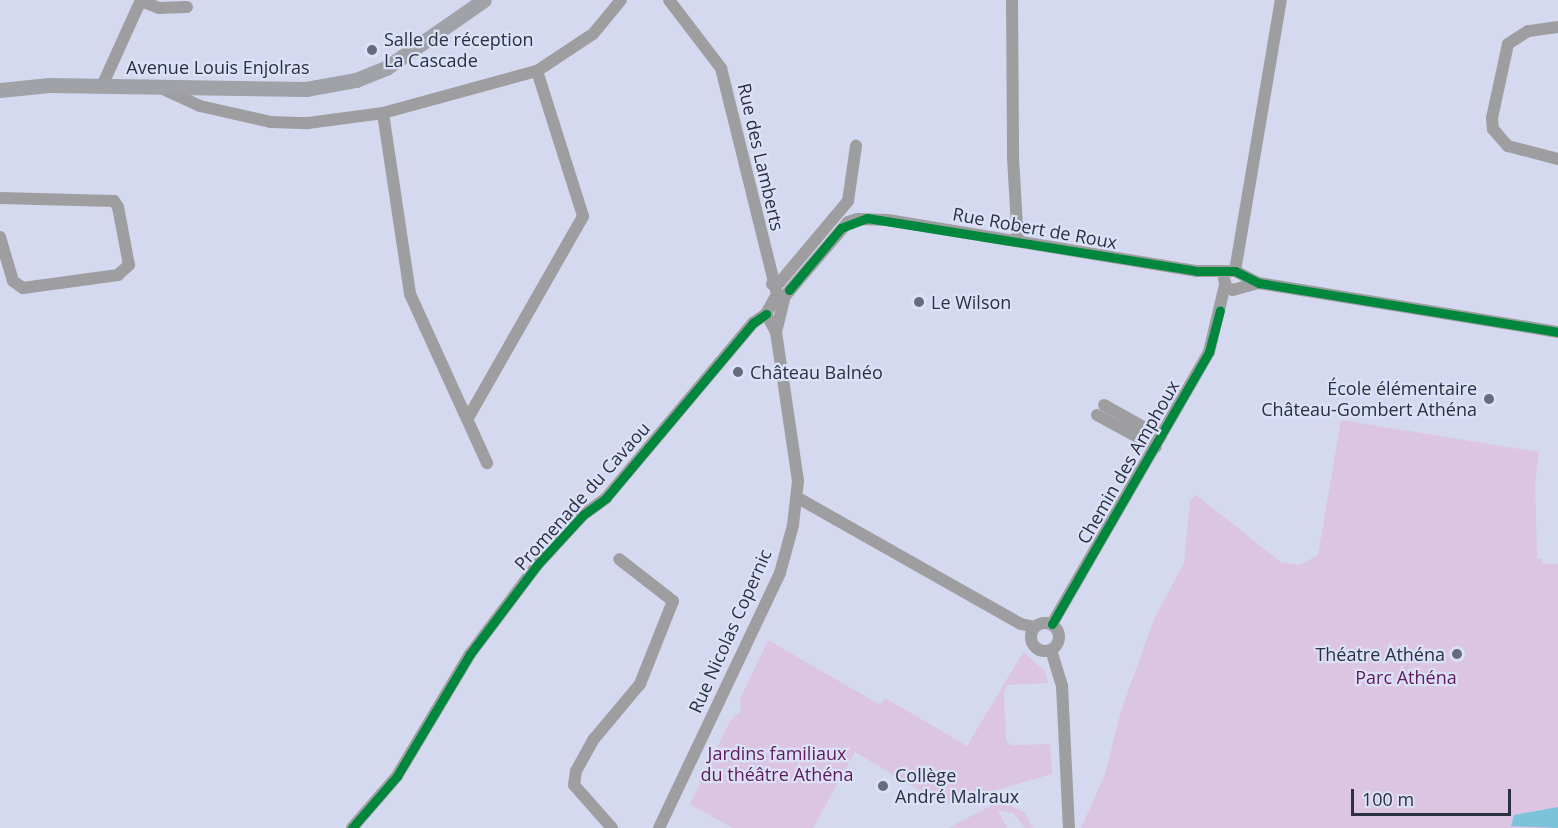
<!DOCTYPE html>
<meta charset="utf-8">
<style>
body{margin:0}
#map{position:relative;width:1558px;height:828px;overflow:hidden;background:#d4d9ef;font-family:"Open Sans",sans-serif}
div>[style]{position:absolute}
.green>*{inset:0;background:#dcc4e3}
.water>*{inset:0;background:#7ac3d8}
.minor>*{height:12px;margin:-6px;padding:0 6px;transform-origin:6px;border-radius:6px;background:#9e9ea0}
.minor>.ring{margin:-6px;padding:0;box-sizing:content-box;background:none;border:12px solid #9e9ea0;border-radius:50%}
.major>*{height:15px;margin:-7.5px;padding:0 7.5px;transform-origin:7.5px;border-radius:7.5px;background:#a0a2a8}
.cycleway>*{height:9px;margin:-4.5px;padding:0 4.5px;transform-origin:4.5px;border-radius:4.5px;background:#00873e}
.dots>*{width:16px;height:16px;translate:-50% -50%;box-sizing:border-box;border:3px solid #dae1f9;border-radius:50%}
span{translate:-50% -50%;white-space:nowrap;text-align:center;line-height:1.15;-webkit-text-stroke:4.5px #dae1f9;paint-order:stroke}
.poi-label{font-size:18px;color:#2c3040}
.left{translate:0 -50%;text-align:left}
.right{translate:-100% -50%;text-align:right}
.street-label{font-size:18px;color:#2c3040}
.park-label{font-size:18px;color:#611a59}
.scale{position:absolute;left:1351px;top:789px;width:160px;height:27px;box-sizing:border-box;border:3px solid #2c3040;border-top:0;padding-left:8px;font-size:18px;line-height:21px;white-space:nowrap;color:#2c3040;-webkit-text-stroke:4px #dae1f9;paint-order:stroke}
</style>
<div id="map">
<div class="green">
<div style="clip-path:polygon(1341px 420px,1539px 452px,1535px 482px,1537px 558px,1542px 559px,1543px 564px,1558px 564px,1558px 828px,1081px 828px,1105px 774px,1121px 711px,1154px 619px,1184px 563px,1190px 500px,1196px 495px,1281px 562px,1300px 565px,1318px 555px)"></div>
<div style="clip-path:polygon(768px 640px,880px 705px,885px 698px,967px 746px,1023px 652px,1045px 671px,1048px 683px,1008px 685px,1004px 690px,1006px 741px,1012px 745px,1050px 744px,1052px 774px,944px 805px,855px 752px,813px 828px,732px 828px,690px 804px,730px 721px,741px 711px,740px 699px)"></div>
<div style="clip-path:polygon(1000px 801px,1024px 812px,1033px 828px,1025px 828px,1013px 813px,998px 810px,1007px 828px,948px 828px)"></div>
</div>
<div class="water">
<div style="clip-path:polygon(1558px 807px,1558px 828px,1511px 826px,1514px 815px)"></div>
</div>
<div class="minor">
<div style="left:669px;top:0;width:86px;rotate:52.6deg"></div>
<div style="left:721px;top:68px;width:233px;rotate:76.1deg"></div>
<div style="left:1012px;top:0;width:158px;rotate:89.6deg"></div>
<div style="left:1013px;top:158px;width:83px;rotate:86.6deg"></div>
<div style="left:141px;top:1px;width:19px;rotate:21deg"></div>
<div style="left:159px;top:8px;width:28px;rotate:-2deg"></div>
<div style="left:1558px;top:27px;width:30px;rotate:172deg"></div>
<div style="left:1528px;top:31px;width:24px;rotate:147deg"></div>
<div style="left:1508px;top:44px;width:76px;rotate:102.2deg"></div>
<div style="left:1492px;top:118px;width:11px;rotate:85deg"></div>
<div style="left:1493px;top:129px;width:23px;rotate:49deg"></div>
<div style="left:1508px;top:146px;width:52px;rotate:14.6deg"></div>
<div style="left:102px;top:86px;width:94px;rotate:-65.6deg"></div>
<div style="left:161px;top:88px;width:43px;rotate:24.8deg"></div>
<div style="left:200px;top:106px;width:73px;rotate:12.7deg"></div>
<div style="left:271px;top:122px;width:37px;rotate:2deg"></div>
<div style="left:308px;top:123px;width:76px;rotate:-7.6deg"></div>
<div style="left:383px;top:113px;width:160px;rotate:-15.3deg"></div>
<div style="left:537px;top:71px;width:67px;rotate:-33.5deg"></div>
<div style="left:593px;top:34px;width:44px;rotate:-50.5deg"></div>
<div style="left:383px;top:113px;width:183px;rotate:81.5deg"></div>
<div style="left:410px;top:294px;width:186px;rotate:65.5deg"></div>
<div style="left:0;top:198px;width:114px;rotate:1.5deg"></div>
<div style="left:114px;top:201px;width:7px;rotate:56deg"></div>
<div style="left:118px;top:207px;width:59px;rotate:79.3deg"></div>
<div style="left:129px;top:265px;width:15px;rotate:138deg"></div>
<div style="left:118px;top:275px;width:96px;rotate:172.2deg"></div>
<div style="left:23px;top:288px;width:12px;rotate:-145deg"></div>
<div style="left:13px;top:281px;width:46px;rotate:-106.5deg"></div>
<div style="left:1235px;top:271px;width:275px;rotate:-80.4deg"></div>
<div style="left:1224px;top:279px;width:9px;rotate:72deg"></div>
<div style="left:1227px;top:288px;width:6px;rotate:18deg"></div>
<div style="left:1233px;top:290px;width:25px;rotate:-16deg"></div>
<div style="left:772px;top:284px;width:8px;rotate:-14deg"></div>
<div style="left:780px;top:282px;width:106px;rotate:-50deg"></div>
<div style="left:848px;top:201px;width:56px;rotate:-81.7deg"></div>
<div style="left:776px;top:332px;width:21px;rotate:-119deg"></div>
<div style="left:766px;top:314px;width:23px;rotate:-61deg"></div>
<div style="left:1104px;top:405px;width:65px;rotate:29.3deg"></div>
<div style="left:1097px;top:415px;width:67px;rotate:28.5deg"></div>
<div style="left:468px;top:418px;width:232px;rotate:-60.3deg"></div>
<div style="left:583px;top:216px;width:152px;rotate:-107.6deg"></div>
<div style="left:798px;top:498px;width:256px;rotate:29.5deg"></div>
<div style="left:1021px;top:624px;width:14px;rotate:12deg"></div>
<div class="ring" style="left:1031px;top:623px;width:16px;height:16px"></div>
<div style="left:1052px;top:624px;width:314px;rotate:-60deg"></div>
<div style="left:1209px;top:352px;width:69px;rotate:-76.6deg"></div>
<div style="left:1051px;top:650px;width:38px;rotate:73deg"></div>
<div style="left:1062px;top:686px;width:142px;rotate:87.2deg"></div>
<div style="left:352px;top:828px;width:69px;rotate:-49.1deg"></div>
<div style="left:397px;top:776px;width:142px;rotate:-59.1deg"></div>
<div style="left:470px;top:654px;width:111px;rotate:-53deg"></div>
<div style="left:537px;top:565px;width:68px;rotate:-47.4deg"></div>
<div style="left:583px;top:515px;width:29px;rotate:-36deg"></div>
<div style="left:606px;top:498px;width:229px;rotate:-50deg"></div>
<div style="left:753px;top:323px;width:16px;rotate:-35deg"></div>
<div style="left:612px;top:828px;width:57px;rotate:-131.5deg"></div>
<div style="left:574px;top:785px;width:14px;rotate:-82deg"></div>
<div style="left:576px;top:771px;width:37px;rotate:-61deg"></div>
<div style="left:594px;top:739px;width:72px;rotate:-50.1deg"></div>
<div style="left:640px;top:684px;width:89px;rotate:-68.3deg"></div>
<div style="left:673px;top:601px;width:68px;rotate:-142.1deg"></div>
<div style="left:659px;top:828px;width:282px;rotate:-64.6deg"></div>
<div style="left:780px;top:573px;width:50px;rotate:-74.8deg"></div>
<div style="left:793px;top:525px;width:44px;rotate:-83.5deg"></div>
<div style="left:798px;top:481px;width:151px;rotate:-98.4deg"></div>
<div style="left:776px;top:332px;width:37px;rotate:-76deg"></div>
<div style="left:785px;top:296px;width:97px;rotate:-49.6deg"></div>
<div style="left:848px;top:222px;width:10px;rotate:-17deg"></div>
<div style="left:858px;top:219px;width:30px;rotate:2deg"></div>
<div style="left:888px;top:220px;width:313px;rotate:9.4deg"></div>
<div style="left:1197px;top:271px;width:38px"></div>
<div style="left:1235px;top:271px;width:27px;rotate:27deg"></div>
<div style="left:1259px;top:283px;width:303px;rotate:9.3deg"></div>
</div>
<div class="major">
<div style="left:0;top:90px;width:49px;rotate:-5.8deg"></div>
<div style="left:49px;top:85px;width:257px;rotate:0.9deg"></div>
<div style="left:306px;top:89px;width:51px;rotate:-10.2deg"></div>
<div style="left:356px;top:80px;width:32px;rotate:-22deg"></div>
<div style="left:386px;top:68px;width:119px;rotate:-34.8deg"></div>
</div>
<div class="cycleway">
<div style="left:789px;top:290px;width:81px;rotate:-50deg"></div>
<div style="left:841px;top:228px;width:28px;rotate:-21deg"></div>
<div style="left:867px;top:218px;width:334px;rotate:9.1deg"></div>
<div style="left:1197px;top:271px;width:38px"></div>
<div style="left:1235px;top:271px;width:27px;rotate:27deg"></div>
<div style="left:1259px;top:283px;width:303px;rotate:9.3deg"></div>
<div style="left:1052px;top:624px;width:314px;rotate:-60deg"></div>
<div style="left:1209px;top:352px;width:43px;rotate:-75.3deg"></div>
<div style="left:352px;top:828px;width:69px;rotate:-49.1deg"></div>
<div style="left:397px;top:776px;width:142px;rotate:-59.1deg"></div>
<div style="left:470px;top:654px;width:111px;rotate:-53deg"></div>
<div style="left:537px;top:565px;width:68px;rotate:-47.4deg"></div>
<div style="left:583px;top:515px;width:29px;rotate:-36deg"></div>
<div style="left:606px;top:498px;width:229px;rotate:-50deg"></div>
<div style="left:753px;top:323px;width:16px;rotate:-35deg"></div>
</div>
<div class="dots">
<div style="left:372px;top:50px;background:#676b7d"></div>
<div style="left:919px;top:302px;background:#676b7d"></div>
<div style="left:738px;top:372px;background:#676b7d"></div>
<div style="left:1489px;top:399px;background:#676b7d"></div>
<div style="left:1457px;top:654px;background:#676b7d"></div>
<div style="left:883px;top:786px;background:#676b7d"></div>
</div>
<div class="poi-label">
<span class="left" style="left:384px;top:50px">Salle de réception<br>La Cascade</span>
<span class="left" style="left:931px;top:302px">Le Wilson</span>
<span class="left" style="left:750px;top:372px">Château Balnéo</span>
<span class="right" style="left:1477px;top:399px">École élémentaire<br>Château-Gombert Athéna</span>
<span class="right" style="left:1445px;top:654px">Théatre Athéna</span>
<span class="left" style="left:895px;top:786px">Collège<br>André Malraux</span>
</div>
<div class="street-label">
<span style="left:218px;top:67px">Avenue Louis Enjolras</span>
<span style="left:761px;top:157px;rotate:77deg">Rue des Lamberts</span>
<span style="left:1035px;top:228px;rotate:10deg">Rue Robert de Roux</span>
<span style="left:1128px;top:462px;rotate:-60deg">Chemin des Amphoux</span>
<span style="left:582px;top:496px;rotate:-48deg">Promenade du Cavaou</span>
<span style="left:730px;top:631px;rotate:-66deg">Rue Nicolas Copernic</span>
</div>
<div class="park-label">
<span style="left:1406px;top:677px">Parc Athéna</span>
<span style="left:777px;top:764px">Jardins familiaux<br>du théâtre Athéna</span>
</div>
<div class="scale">100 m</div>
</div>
